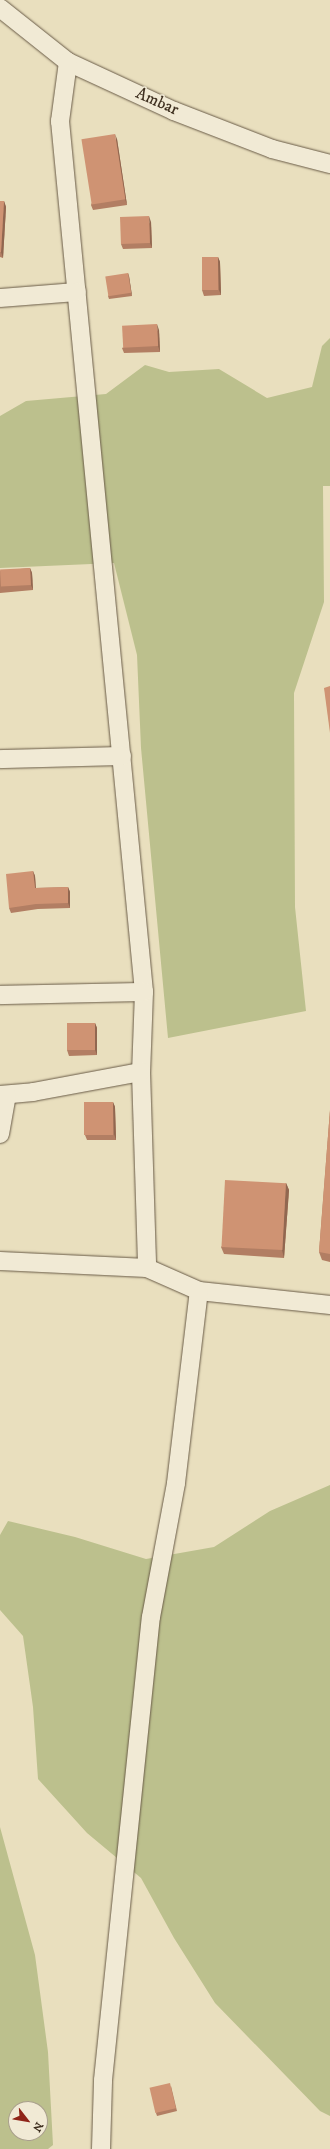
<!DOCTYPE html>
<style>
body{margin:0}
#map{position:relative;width:330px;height:2149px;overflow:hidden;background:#e9dfbe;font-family:"IM FELL DW Pica",serif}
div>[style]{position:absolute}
.green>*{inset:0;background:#bcc08d}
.roads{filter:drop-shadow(0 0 1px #695b47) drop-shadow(0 0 1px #695b47)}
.street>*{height:18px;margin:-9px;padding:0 9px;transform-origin:9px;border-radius:9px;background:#f1ead5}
.wall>*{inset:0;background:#b27e63}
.shaded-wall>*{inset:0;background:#916750}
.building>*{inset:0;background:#cf9373;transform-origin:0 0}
span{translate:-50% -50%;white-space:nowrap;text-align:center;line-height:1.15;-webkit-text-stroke:3px #f1ead5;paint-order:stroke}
.street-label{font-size:17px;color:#3e2f1f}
.north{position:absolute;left:8px;top:2101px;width:40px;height:40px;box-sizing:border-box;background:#f1ead5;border:1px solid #a99f8c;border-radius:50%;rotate:121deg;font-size:11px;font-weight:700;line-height:16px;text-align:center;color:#3e2f1f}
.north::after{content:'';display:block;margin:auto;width:14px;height:18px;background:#8f2418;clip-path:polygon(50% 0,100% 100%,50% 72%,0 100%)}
</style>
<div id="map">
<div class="green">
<div style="clip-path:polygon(330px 338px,330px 486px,323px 486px,324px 602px,294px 693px,295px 907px,306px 1011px,168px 1038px,141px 748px,137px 655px,114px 563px,0 568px,0 416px,26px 401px,106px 394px,145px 365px,169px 372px,219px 369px,267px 398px,312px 387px,322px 346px)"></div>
<div style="clip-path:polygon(330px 1485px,330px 2116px,320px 2111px,215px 2003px,174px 1938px,141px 1878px,87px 1833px,38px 1779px,33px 1707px,23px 1636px,0 1610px,0 1535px,8px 1521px,75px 1537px,146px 1559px,214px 1547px,270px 1511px)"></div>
<div style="clip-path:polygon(evenodd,0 1827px,35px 1955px,48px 2052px,53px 2145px,48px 2149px,0 2149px,0 1827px,16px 2109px,40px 2109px,40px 2133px,16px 2133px,16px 2109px)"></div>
</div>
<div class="roads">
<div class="street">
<div style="left:0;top:8px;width:87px;rotate:38.5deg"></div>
<div style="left:68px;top:62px;width:117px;rotate:24.8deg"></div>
<div style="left:174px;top:111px;width:105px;rotate:21.2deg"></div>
<div style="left:272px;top:149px;width:60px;rotate:14.5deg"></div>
<div style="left:68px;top:62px;width:60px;rotate:97.7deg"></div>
<div style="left:60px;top:121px;width:875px;rotate:84.49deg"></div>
<div style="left:144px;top:992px;width:80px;rotate:92.1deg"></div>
<div style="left:141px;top:1072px;width:196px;rotate:88.2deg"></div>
<div style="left:147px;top:1268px;width:57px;rotate:23.9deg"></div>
<div style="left:199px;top:1291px;width:132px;rotate:6.1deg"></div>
<div style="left:0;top:298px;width:77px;rotate:-4.5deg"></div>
<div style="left:0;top:759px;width:122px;rotate:-1.4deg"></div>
<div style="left:0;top:995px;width:144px;rotate:-1.2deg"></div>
<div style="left:0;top:1095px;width:33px;rotate:-5deg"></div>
<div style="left:33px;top:1092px;width:110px;rotate:-10.5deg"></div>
<div style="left:0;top:1134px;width:39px;rotate:-80deg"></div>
<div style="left:0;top:1261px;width:147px;rotate:2.7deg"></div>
<div style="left:101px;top:2149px;width:69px;rotate:-88.3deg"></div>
<div style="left:103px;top:2080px;width:465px;rotate:-84.1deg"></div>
<div style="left:151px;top:1617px;width:136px;rotate:-79.4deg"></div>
<div style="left:176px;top:1483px;width:193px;rotate:-83.2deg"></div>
</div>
</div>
<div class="wall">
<div style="clip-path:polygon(117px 139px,127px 205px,93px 210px,91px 205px)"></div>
<div style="clip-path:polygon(0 201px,4px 201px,6px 207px,3px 258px,0 257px)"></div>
<div style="clip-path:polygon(151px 222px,152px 248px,123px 249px,121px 244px)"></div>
<div style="clip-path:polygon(218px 257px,220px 262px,221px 295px,204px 296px,202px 290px)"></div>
<div style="clip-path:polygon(128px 273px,129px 276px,132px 296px,109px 299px,108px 296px)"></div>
<div style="clip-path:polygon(159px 330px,160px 352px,124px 353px,122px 348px)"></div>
<div style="clip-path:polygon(30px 568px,32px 573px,33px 590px,0 593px,0 571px)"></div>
<div style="clip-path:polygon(33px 871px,35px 876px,36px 888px,68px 887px,70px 892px,70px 908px,38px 909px,11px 913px,9px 908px)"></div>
<div style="clip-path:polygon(95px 1023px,97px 1028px,97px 1055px,69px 1056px,67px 1050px)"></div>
<div style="clip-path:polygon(113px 1102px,115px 1107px,116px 1140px,87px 1140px,85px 1135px)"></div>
<div style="clip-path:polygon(330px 1110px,330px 1262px,322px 1260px,319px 1252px)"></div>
<div style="clip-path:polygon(286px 1183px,289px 1190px,284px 1258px,224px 1254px,221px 1247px)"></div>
<div style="clip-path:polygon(171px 2086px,177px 2111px,157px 2116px,156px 2113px)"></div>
</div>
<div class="shaded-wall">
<div style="clip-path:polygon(115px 134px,117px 139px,127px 205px,125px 199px)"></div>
<div style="clip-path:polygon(4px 201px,6px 207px,3px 258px,1px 252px)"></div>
<div style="clip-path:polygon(149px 216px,151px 222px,152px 248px,150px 243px)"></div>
<div style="clip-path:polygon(218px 257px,220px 262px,221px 295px,219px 290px)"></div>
<div style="clip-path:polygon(128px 273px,129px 276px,132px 296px,131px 293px)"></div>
<div style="clip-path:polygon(157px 324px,159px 330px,160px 352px,158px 346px)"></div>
<div style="clip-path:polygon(30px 568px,32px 573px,33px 590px,31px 585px)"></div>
<div style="clip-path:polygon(33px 871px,35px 876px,36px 892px,35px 888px)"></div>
<div style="clip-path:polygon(68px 887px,70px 892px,70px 908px,68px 903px)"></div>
<div style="clip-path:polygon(95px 1023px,97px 1028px,97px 1055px,95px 1050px)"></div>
<div style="clip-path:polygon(113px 1102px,115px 1107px,116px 1140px,114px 1134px)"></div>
<div style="clip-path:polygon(286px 1183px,289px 1190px,284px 1258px,282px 1250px)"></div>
</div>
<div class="building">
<div style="left:115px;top:134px;width:66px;height:34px;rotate:81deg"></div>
<div style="clip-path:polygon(0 201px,4px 201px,1px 252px,0 252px)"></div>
<div style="left:149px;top:216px;width:27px;height:29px;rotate:88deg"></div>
<div style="left:202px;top:257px;width:16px;height:33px"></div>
<div style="left:128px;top:273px;width:20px;height:23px;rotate:81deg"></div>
<div style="left:157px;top:324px;width:22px;height:35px;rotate:87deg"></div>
<div style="left:30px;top:568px;width:17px;height:30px;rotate:87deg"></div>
<div style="clip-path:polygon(330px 686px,330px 733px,324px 688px)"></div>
<div style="clip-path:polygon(33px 871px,35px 888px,68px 887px,68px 903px,36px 904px,9px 908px,6px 874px)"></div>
<div style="left:67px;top:1023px;width:28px;height:27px"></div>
<div style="left:84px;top:1102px;width:29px;height:33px"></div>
<div style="clip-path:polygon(330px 1110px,330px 1254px,319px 1252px)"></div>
<div style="left:225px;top:1180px;width:61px;height:67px;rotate:3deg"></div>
<div style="left:170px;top:2083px;width:26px;height:21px;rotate:77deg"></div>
</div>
<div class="street-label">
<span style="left:157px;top:102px;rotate:24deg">Ambar</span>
</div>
<div class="north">N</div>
</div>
